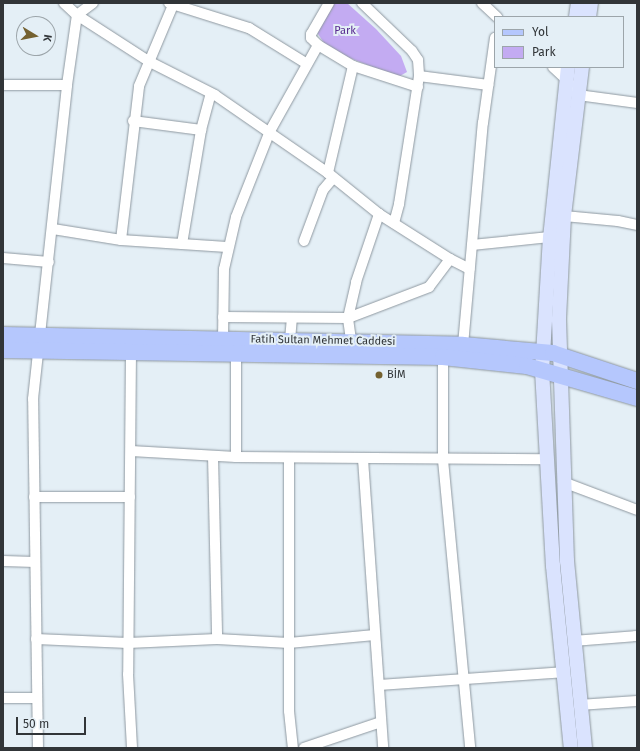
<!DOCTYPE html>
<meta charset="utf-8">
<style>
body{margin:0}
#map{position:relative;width:640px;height:751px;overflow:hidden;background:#e4eff6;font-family:"Fira Sans",sans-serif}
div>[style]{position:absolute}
.green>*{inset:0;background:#c3abf2}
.roads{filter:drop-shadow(0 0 1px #8e98a0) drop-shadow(0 0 1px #8e98a0)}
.minor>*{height:10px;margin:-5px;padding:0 5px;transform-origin:5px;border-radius:5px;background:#fff}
.secondary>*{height:14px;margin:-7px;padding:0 7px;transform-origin:7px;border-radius:7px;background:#dae3fe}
.primary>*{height:16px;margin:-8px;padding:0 8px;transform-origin:8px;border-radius:8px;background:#b5c7fd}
.dots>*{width:11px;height:11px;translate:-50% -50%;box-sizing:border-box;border:2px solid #e4eff6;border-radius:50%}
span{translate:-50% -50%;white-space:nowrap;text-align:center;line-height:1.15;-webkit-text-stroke:4px #e4eff6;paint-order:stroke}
.park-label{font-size:11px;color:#55288e}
.street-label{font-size:11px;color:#313538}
.poi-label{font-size:11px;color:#313538}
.left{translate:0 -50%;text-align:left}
.frame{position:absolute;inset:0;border:4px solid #313538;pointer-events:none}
.legend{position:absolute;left:494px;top:16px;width:130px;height:52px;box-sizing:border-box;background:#e4eff6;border:1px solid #9ca5aa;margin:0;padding:5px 7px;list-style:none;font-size:12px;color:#313538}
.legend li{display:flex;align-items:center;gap:8px;height:20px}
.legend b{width:20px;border:1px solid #9ca5aa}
.north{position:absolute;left:16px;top:16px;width:40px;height:40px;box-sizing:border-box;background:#e4eff6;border:1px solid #9ca5aa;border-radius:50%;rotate:100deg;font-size:11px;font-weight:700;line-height:16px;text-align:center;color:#313538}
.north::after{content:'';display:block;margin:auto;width:14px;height:18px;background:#746130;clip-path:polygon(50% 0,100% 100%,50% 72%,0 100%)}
.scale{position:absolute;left:16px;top:717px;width:70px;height:18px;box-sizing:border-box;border:2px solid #313538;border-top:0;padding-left:5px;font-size:12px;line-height:14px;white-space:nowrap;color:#313538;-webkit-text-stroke:3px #e4eff6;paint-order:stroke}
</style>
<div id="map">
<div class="green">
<div style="clip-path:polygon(333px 3px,347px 3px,376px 29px,401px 56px,407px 72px,398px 77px,342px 55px,324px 43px,316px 31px)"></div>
</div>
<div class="roads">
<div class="minor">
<div style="left:64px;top:3px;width:18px;rotate:43deg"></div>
<div style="left:77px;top:15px;width:87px;rotate:32.8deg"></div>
<div style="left:150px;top:62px;width:73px;rotate:26.9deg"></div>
<div style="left:215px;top:95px;width:137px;rotate:34.6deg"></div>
<div style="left:169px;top:3px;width:84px;rotate:17.4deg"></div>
<div style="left:249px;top:28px;width:68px;rotate:31.8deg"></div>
<div style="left:329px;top:3px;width:36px;rotate:120deg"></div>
<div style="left:311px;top:34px;width:4px;rotate:90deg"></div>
<div style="left:311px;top:38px;width:10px;rotate:45deg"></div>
<div style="left:318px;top:45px;width:41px;rotate:31deg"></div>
<div style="left:362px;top:3px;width:69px;rotate:43.8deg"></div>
<div style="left:412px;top:51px;width:11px;rotate:56deg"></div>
<div style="left:418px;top:60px;width:16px;rotate:86deg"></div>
<div style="left:482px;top:3px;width:21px;rotate:43deg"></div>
<div style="left:553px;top:67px;width:18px;rotate:43deg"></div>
<div style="left:566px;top:79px;width:20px;rotate:53deg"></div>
<div style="left:578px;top:95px;width:60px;rotate:7.7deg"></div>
<div style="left:3px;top:85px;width:64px"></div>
<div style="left:418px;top:87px;width:68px;rotate:-162.1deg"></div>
<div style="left:353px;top:66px;width:110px;rotate:103.2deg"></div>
<div style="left:328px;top:173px;width:65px;rotate:38.8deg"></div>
<div style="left:379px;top:214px;width:84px;rotate:32.4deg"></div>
<div style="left:450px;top:259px;width:22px;rotate:27deg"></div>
<div style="left:133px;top:121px;width:69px;rotate:7.5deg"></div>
<div style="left:564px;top:216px;width:54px;rotate:5.3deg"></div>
<div style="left:618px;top:221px;width:19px;rotate:12deg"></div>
<div style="left:394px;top:223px;width:20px;rotate:-75deg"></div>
<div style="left:399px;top:204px;width:130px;rotate:-81.1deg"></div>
<div style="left:419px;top:76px;width:70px;rotate:7.4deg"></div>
<div style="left:53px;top:229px;width:69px;rotate:9.2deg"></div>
<div style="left:121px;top:240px;width:106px;rotate:3.8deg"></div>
<div style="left:121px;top:240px;width:155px;rotate:-83.3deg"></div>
<div style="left:139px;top:86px;width:88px;rotate:-67.2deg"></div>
<div style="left:304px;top:241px;width:54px;rotate:-69.6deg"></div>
<div style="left:323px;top:190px;width:16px;rotate:-50deg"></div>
<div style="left:182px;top:244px;width:116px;rotate:-80.5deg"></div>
<div style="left:201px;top:130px;width:38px;rotate:-75deg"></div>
<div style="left:472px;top:245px;width:78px;rotate:-5.9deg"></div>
<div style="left:3px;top:258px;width:46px;rotate:5deg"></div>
<div style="left:223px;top:317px;width:125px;rotate:0.5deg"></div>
<div style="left:348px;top:318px;width:87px;rotate:-20.9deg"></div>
<div style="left:429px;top:287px;width:35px;rotate:-53deg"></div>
<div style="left:223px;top:340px;width:71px;rotate:-89.2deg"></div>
<div style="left:224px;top:269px;width:53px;rotate:-77deg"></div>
<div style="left:236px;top:217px;width:92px;rotate:-68.4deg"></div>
<div style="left:270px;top:131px;width:98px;rotate:-60.8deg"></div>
<div style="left:290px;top:340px;width:22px;rotate:-85deg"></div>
<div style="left:351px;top:340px;width:22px;rotate:-98deg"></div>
<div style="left:348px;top:318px;width:37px;rotate:-77deg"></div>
<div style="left:356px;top:282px;width:72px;rotate:-71.3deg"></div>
<div style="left:463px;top:345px;width:223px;rotate:-84.9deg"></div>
<div style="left:483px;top:123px;width:86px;rotate:-82deg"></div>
<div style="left:131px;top:351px;width:323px;rotate:90.5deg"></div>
<div style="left:128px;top:674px;width:74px;rotate:86.9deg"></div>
<div style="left:236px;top:352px;width:105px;rotate:90deg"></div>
<div style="left:236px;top:457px;width:310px;rotate:0.4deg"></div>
<div style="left:443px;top:357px;width:103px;rotate:90deg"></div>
<div style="left:443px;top:460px;width:289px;rotate:84.6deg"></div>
<div style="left:131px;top:451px;width:105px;rotate:3.3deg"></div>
<div style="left:213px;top:456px;width:183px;rotate:88.7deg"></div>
<div style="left:289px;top:458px;width:253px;rotate:90deg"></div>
<div style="left:289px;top:711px;width:37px;rotate:84deg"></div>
<div style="left:363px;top:459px;width:290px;rotate:86deg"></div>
<div style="left:563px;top:482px;width:79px;rotate:20.7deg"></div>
<div style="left:34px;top:497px;width:96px"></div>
<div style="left:3px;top:561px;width:32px;rotate:2deg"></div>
<div style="left:36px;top:639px;width:92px;rotate:2.5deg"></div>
<div style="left:128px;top:643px;width:89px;rotate:-2.6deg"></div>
<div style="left:217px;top:639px;width:72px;rotate:3.2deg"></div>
<div style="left:289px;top:643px;width:86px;rotate:-5.3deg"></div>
<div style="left:573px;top:641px;width:64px;rotate:-4.5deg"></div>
<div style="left:379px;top:685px;width:184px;rotate:-4deg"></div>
<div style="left:3px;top:698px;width:34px"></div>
<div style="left:579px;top:705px;width:58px;rotate:-3.9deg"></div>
<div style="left:38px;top:748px;width:349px;rotate:-90.8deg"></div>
<div style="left:33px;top:399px;width:316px;rotate:-83.8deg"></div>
<div style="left:67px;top:85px;width:71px;rotate:-81.9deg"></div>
<div style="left:77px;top:15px;width:20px;rotate:-37deg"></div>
<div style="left:304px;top:748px;width:81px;rotate:-18.7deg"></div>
</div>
<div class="secondary">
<div style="left:576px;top:17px;width:14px;rotate:-82deg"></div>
<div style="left:589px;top:17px;width:14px;rotate:-82deg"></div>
<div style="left:568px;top:67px;width:171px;rotate:96deg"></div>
<div style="left:550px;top:237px;width:133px;rotate:93.4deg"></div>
<div style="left:542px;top:370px;width:196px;rotate:86.8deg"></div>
<div style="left:553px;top:566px;width:183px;rotate:84.4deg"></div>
<div style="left:582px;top:67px;width:150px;rotate:96.9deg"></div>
<div style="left:564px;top:216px;width:104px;rotate:92.8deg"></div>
<div style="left:559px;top:320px;width:241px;rotate:88.1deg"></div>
<div style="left:567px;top:561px;width:188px;rotate:84.5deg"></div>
</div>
<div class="primary">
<div style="left:3px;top:335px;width:460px;rotate:1.2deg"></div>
<div style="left:463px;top:345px;width:90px;rotate:5.1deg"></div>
<div style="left:553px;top:353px;width:89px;rotate:18.4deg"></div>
<div style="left:3px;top:350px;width:440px;rotate:0.9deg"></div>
<div style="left:443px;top:357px;width:84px;rotate:6.1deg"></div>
<div style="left:527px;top:366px;width:115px;rotate:16.2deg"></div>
</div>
</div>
<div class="dots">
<div style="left:379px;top:375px;background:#746130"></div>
</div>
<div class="park-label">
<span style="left:345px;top:31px">Park</span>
</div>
<div class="street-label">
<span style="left:323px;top:341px;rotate:1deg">Fatih Sultan Mehmet Caddesi</span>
</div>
<div class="poi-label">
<span class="left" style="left:387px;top:375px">BİM</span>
</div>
<div class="frame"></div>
<ul class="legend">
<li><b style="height:5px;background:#b5c7fd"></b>Yol</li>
<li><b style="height:11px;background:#c3abf2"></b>Park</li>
</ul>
<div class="north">K</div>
<div class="scale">50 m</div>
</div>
